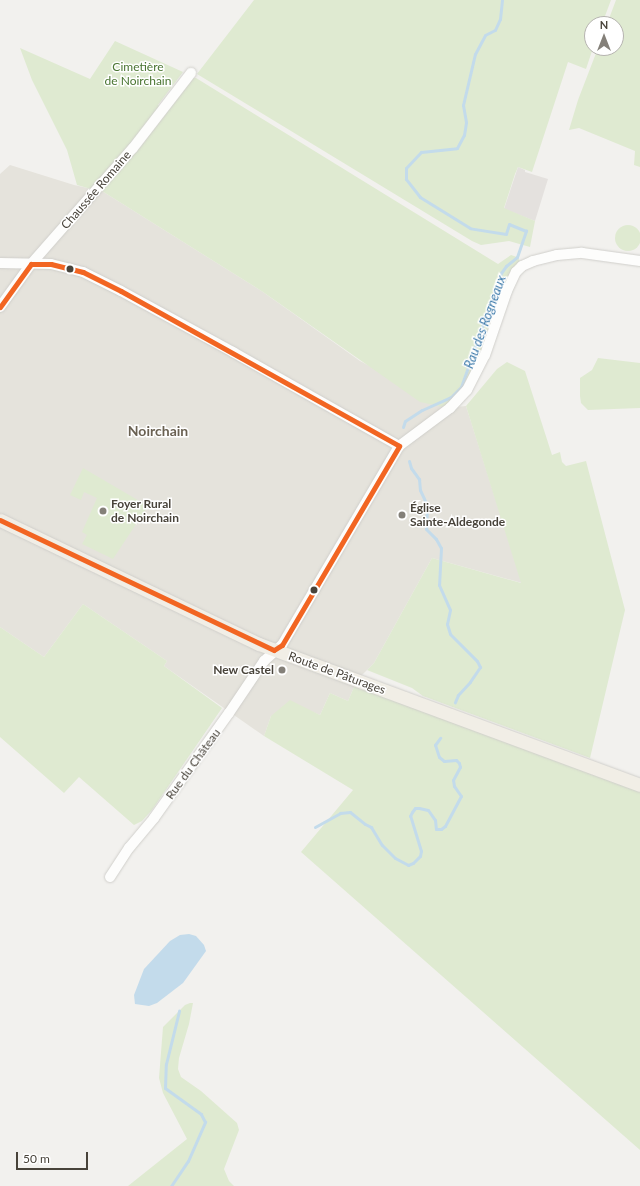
<!DOCTYPE html>
<meta charset="utf-8">
<style>
body{margin:0}
#map{position:relative;width:640px;height:1186px;overflow:hidden;background:#f2f1ee;font-family:Lato,sans-serif}
div>[style]{position:absolute}
.residential>*{inset:0;background:#e5e3dc}
.industrial>*{inset:0;background:#e4e1de}
.green>*{inset:0;background:#dfead1}
.round{border-radius:50%}
.water>*{inset:0;background:#c3dbeb}
.stream>*{height:3px;margin:-1.5px;padding:0 1.5px;transform-origin:1.5px;border-radius:1.5px;background:#c3dbeb}
.roads{filter:drop-shadow(0 0 1px #d0cfcb) drop-shadow(0 0 1px #d0cfcb)}
.minor>*{height:10px;margin:-5px;padding:0 5px;transform-origin:5px;border-radius:5px;background:#fdfdfc}
.major>*{height:13px;margin:-6.5px;padding:0 6.5px;transform-origin:6.5px;border-radius:6.5px;background:#f1eee6}
.bus-1>*{height:5px;margin:-2.5px;padding:0 2.5px;transform-origin:2.5px;border-radius:2.5px;background:#f26522}
.dots>*{width:11px;height:11px;translate:-50% -50%;box-sizing:border-box;border:2px solid #fff;border-radius:50%}
span{translate:-50% -50%;white-space:nowrap;text-align:center;line-height:1.15;-webkit-text-stroke:3px #fff;paint-order:stroke}
.park-label{font-size:12px;color:#4a7532}
.street-label{font-size:12px;color:#48433a}
.poi-label{font-size:12px;color:#48433a;font-weight:700}
.left{translate:0 -50%;text-align:left}
.right{translate:-100% -50%;text-align:right}
.water-label{font-size:13px;color:#3d7aaa;font-style:italic}
.quarter-label{font-size:14px;color:#6a6152;font-weight:700}
.north{position:absolute;left:584px;top:16px;width:40px;height:40px;box-sizing:border-box;background:#fff;border:1px solid #b6b4b0;border-radius:50%;rotate:0deg;font-size:11px;font-weight:700;line-height:16px;text-align:center;color:#48433a}
.north::after{content:'';display:block;margin:auto;width:14px;height:18px;background:#848079;clip-path:polygon(50% 0,100% 100%,50% 72%,0 100%)}
.scale{position:absolute;left:16px;top:1152px;width:72px;height:18px;box-sizing:border-box;border:2px solid #48433a;border-top:0;padding-left:5px;font-size:12px;line-height:14px;white-space:nowrap;color:#48433a;-webkit-text-stroke:3px #fff;paint-order:stroke}
</style>
<div id="map">
<div class="residential">
<div style="clip-path:polygon(10px 165px,74px 185px,102px 191px,263px 292px,360px 361px,448px 408px,466px 406px,522px 583px,432px 558px,374px 663px,357px 680px,348px 701px,330px 693px,320px 715px,306px 709px,271px 716px,264px 736px,164px 666px,167px 661px,83px 604px,44px 657px,0 627px,0 174px)"></div>
</div>
<div class="industrial">
<div style="clip-path:polygon(518px 167px,525px 170px,525px 172px,548px 179px,535px 221px,504px 209px)"></div>
</div>
<div class="green">
<div style="clip-path:polygon(254px 0,611px 0,602px 24px,592px 24px,593px 48px,586px 69px,568px 62px,532px 172px,518px 167px,515px 174px,504px 208px,535px 221px,530px 247px,509px 241px,481px 245px,472px 241px,197px 74px)"></div>
<div style="clip-path:polygon(616px 0,640px 0,640px 167px,634px 165px,635px 151px,579px 128px,569px 130px,578px 100px,598px 48px,616px 48px,616px 24px,607px 24px)"></div>
<div style="clip-path:polygon(115px 41px,183px 72px,158px 105px,164px 108px,91px 189px,77px 185px,67px 150px,32px 80px,20px 48px,90px 79px)"></div>
<div style="clip-path:polygon(192px 78px,196px 78px,498px 264px,511px 255px,517px 257px,520px 261px,514px 269px,473px 374px,448px 408px,420px 402px,263px 292px,102px 191px)"></div>
<div class="round" style="left:615px;top:225px;width:26px;height:26px"></div>
<div style="clip-path:polygon(598px 358px,640px 363px,640px 408px,588px 410px,581px 403px,580px 396px,580px 378px,592px 370px)"></div>
<div style="clip-path:polygon(507px 362px,525px 371px,552px 455px,560px 452px,562px 462px,566px 466px,586px 461px,625px 610px,590px 758px,423px 696px,412px 688px,367px 670px,374px 663px,432px 558px,521px 583px,466px 406px,497px 369px)"></div>
<div style="clip-path:polygon(83px 468px,148px 506px,113px 559px,82px 544px,87px 535px,82px 532px,97px 498px,84px 492px,81px 500px,70px 495px)"></div>
<div style="clip-path:polygon(83px 604px,167px 661px,164px 666px,222px 708px,152px 810px,142px 821px,134px 825px,79px 777px,64px 793px,0 737px,0 624px,0 627px,44px 657px)"></div>
<div style="clip-path:polygon(357px 680px,640px 785px,640px 1150px,301px 852px,353px 790px,264px 736px,271px 716px,290px 700px,320px 715px,330px 693px,348px 701px)"></div>
<div style="clip-path:polygon(190px 1003px,193px 1003px,189px 1024px,179px 1058px,178px 1069px,181px 1077px,201px 1091px,237px 1123px,239px 1130px,224px 1169px,229px 1181px,234px 1186px,128px 1186px,187px 1139px,163px 1093px,159px 1078px,163px 1027px,185px 1005px)"></div>
</div>
<div class="water">
<div style="clip-path:polygon(189px 934px,196px 936px,204px 945px,206px 951px,183px 983px,157px 1003px,149px 1006px,135px 1004px,134px 995px,144px 969px,170px 941px,180px 935px)"></div>
</div>
<div class="stream">
<div style="left:403px;top:427px;width:6px;rotate:-72deg"></div>
<div style="left:405px;top:421px;width:20px;rotate:-33deg"></div>
<div style="left:422px;top:410px;width:32px;rotate:-24deg"></div>
<div style="left:451px;top:397px;width:14px;rotate:-45deg"></div>
<div style="left:461px;top:387px;width:121px;rotate:-70.7deg"></div>
<div style="left:501px;top:273px;width:9px;rotate:-54deg"></div>
<div style="left:506px;top:266px;width:14px;rotate:-39deg"></div>
<div style="left:517px;top:257px;width:28px;rotate:-71deg"></div>
<div style="left:526px;top:231px;width:18px;rotate:-158deg"></div>
<div style="left:509px;top:224px;width:10px;rotate:107deg"></div>
<div style="left:506px;top:234px;width:36px;rotate:-171deg"></div>
<div style="left:470px;top:228px;width:59px;rotate:-148.2deg"></div>
<div style="left:420px;top:197px;width:23px;rotate:-128deg"></div>
<div style="left:406px;top:179px;width:11px;rotate:-90deg"></div>
<div style="left:406px;top:168px;width:22px;rotate:-47deg"></div>
<div style="left:421px;top:152px;width:36px;rotate:-6deg"></div>
<div style="left:457px;top:148px;width:15px;rotate:-62deg"></div>
<div style="left:464px;top:135px;width:13px;rotate:-81deg"></div>
<div style="left:466px;top:122px;width:17px;rotate:-100deg"></div>
<div style="left:463px;top:105px;width:52px;rotate:-76.8deg"></div>
<div style="left:475px;top:54px;width:21px;rotate:-62deg"></div>
<div style="left:485px;top:35px;width:11px;rotate:-27deg"></div>
<div style="left:495px;top:30px;width:12px;rotate:-66deg"></div>
<div style="left:500px;top:19px;width:19px;rotate:-84deg"></div>
<div style="left:409px;top:461px;width:7px;rotate:74deg"></div>
<div style="left:411px;top:468px;width:14px;rotate:54deg"></div>
<div style="left:419px;top:479px;width:11px;rotate:85deg"></div>
<div style="left:420px;top:490px;width:17px;rotate:65deg"></div>
<div style="left:427px;top:505px;width:24px;rotate:92deg"></div>
<div style="left:426px;top:529px;width:14px;rotate:45deg"></div>
<div style="left:436px;top:539px;width:10px;rotate:61deg"></div>
<div style="left:441px;top:548px;width:37px;rotate:93deg"></div>
<div style="left:439px;top:585px;width:27px;rotate:66deg"></div>
<div style="left:450px;top:610px;width:14px;rotate:102deg"></div>
<div style="left:447px;top:624px;width:10px;rotate:73deg"></div>
<div style="left:450px;top:634px;width:38px;rotate:45deg"></div>
<div style="left:477px;top:661px;width:7px;rotate:63deg"></div>
<div style="left:480px;top:667px;width:18px;rotate:124deg"></div>
<div style="left:470px;top:682px;width:18px;rotate:133deg"></div>
<div style="left:458px;top:695px;width:8px;rotate:113deg"></div>
<div style="left:315px;top:827px;width:29px;rotate:-29deg"></div>
<div style="left:340px;top:813px;width:10px;rotate:-6deg"></div>
<div style="left:350px;top:812px;width:19px;rotate:39deg"></div>
<div style="left:365px;top:824px;width:7px;rotate:27deg"></div>
<div style="left:371px;top:827px;width:21px;rotate:59deg"></div>
<div style="left:382px;top:845px;width:18px;rotate:45deg"></div>
<div style="left:395px;top:858px;width:15px;rotate:28deg"></div>
<div style="left:408px;top:865px;width:5px;rotate:-22deg"></div>
<div style="left:413px;top:863px;width:10px;rotate:-45deg"></div>
<div style="left:420px;top:856px;width:5px;rotate:-79deg"></div>
<div style="left:421px;top:851px;width:37px;rotate:-107deg"></div>
<div style="left:410px;top:816px;width:4px;rotate:-63deg"></div>
<div style="left:412px;top:812px;width:5px;rotate:-53deg"></div>
<div style="left:415px;top:808px;width:4px"></div>
<div style="left:419px;top:808px;width:9px;rotate:13deg"></div>
<div style="left:428px;top:810px;width:12px;rotate:55deg"></div>
<div style="left:435px;top:820px;width:9px;rotate:84deg"></div>
<div style="left:436px;top:829px;width:5px"></div>
<div style="left:441px;top:829px;width:5px;rotate:-37deg"></div>
<div style="left:445px;top:826px;width:34px;rotate:-62deg"></div>
<div style="left:461px;top:796px;width:12px;rotate:-125deg"></div>
<div style="left:454px;top:786px;width:6px;rotate:-99deg"></div>
<div style="left:453px;top:780px;width:15px;rotate:-62deg"></div>
<div style="left:460px;top:767px;width:4px;rotate:-104deg"></div>
<div style="left:459px;top:763px;width:4px;rotate:-135deg"></div>
<div style="left:456px;top:760px;width:12px;rotate:175deg"></div>
<div style="left:444px;top:761px;width:6px;rotate:-141deg"></div>
<div style="left:439px;top:757px;width:13px;rotate:-108deg"></div>
<div style="left:435px;top:745px;width:9px;rotate:-54deg"></div>
<div style="left:171px;top:1186px;width:30px;rotate:-56deg"></div>
<div style="left:188px;top:1161px;width:43px;rotate:-66.4deg"></div>
<div style="left:205px;top:1122px;width:9px;rotate:-117deg"></div>
<div style="left:201px;top:1114px;width:44px;rotate:-144.2deg"></div>
<div style="left:165px;top:1088px;width:24px;rotate:-88deg"></div>
<div style="left:166px;top:1064px;width:55px;rotate:-76.2deg"></div>
</div>
<div class="roads">
<div class="minor">
<div style="left:0;top:263px;width:51px;rotate:1.1deg"></div>
<div style="left:51px;top:264px;width:33px;rotate:14deg"></div>
<div style="left:83px;top:272px;width:42px;rotate:26.6deg"></div>
<div style="left:121px;top:291px;width:128px;rotate:28.6deg"></div>
<div style="left:233px;top:352px;width:191px;rotate:29.5deg"></div>
<div style="left:0;top:307px;width:53px;rotate:-54.2deg"></div>
<div style="left:31px;top:264px;width:154px;rotate:-48.7deg"></div>
<div style="left:133px;top:148px;width:95px;rotate:-52.3deg"></div>
<div style="left:110px;top:877px;width:35px;rotate:-57deg"></div>
<div style="left:129px;top:848px;width:39px;rotate:-50deg"></div>
<div style="left:154px;top:818px;width:129px;rotate:-54.5deg"></div>
<div style="left:229px;top:713px;width:63px;rotate:-56.1deg"></div>
<div style="left:264px;top:661px;width:24px;rotate:-42deg"></div>
<div style="left:282px;top:645px;width:231px;rotate:-59.5deg"></div>
<div style="left:399px;top:446px;width:64px;rotate:-36.7deg"></div>
<div style="left:450px;top:408px;width:25px;rotate:-47deg"></div>
<div style="left:467px;top:390px;width:39px;rotate:-63deg"></div>
<div style="left:485px;top:355px;width:68px;rotate:-71deg"></div>
<div style="left:507px;top:291px;width:21px;rotate:-65deg"></div>
<div style="left:516px;top:272px;width:8px;rotate:-45deg"></div>
<div style="left:522px;top:266px;width:12px;rotate:-24deg"></div>
<div style="left:533px;top:261px;width:25px;rotate:-14deg"></div>
<div style="left:557px;top:255px;width:25px;rotate:-5deg"></div>
<div style="left:582px;top:253px;width:59px;rotate:7.9deg"></div>
</div>
<div class="major">
<div style="left:0;top:520px;width:287px;rotate:25.6deg"></div>
<div style="left:259px;top:644px;width:406px;rotate:20.3deg"></div>
</div>
</div>
<div class="bus-1">
<div style="left:31px;top:264px;width:20px"></div>
<div style="left:51px;top:264px;width:33px;rotate:14deg"></div>
<div style="left:83px;top:272px;width:42px;rotate:26.6deg"></div>
<div style="left:121px;top:291px;width:318px;rotate:29.1deg"></div>
<div style="left:0;top:307px;width:53px;rotate:-54.2deg"></div>
<div style="left:0;top:520px;width:303px;rotate:25.4deg"></div>
<div style="left:274px;top:650px;width:9px;rotate:-32deg"></div>
<div style="left:282px;top:645px;width:231px;rotate:-59.5deg"></div>
</div>
<div class="dots">
<div style="left:70px;top:269px;background:#48433a"></div>
<div style="left:103px;top:511px;background:#848079"></div>
<div style="left:402px;top:515px;background:#848079"></div>
<div style="left:314px;top:590px;background:#48433a"></div>
<div style="left:282px;top:670px;background:#848079"></div>
</div>
<div class="park-label">
<span style="left:138px;top:74px">Cimetière<br>de Noirchain</span>
</div>
<div class="street-label">
<span style="left:96px;top:190px;rotate:-49deg">Chaussée Romaine</span>
<span style="left:337px;top:673px;rotate:20deg">Route de Pâturages</span>
<span style="left:193px;top:764px;rotate:-54deg">Rue du Château</span>
</div>
<div class="poi-label">
<span class="left" style="left:111px;top:511px">Foyer Rural<br>de Noirchain</span>
<span class="left" style="left:410px;top:515px">Église<br>Sainte-Aldegonde</span>
<span class="right" style="left:274px;top:670px">New Castel</span>
</div>
<div class="water-label">
<span style="left:485px;top:322px;rotate:-70deg">Rau des Rogneaux</span>
</div>
<div class="quarter-label">
<span style="left:158px;top:431px">Noirchain</span>
</div>
<div class="north">N</div>
<div class="scale">50 m</div>
</div>
